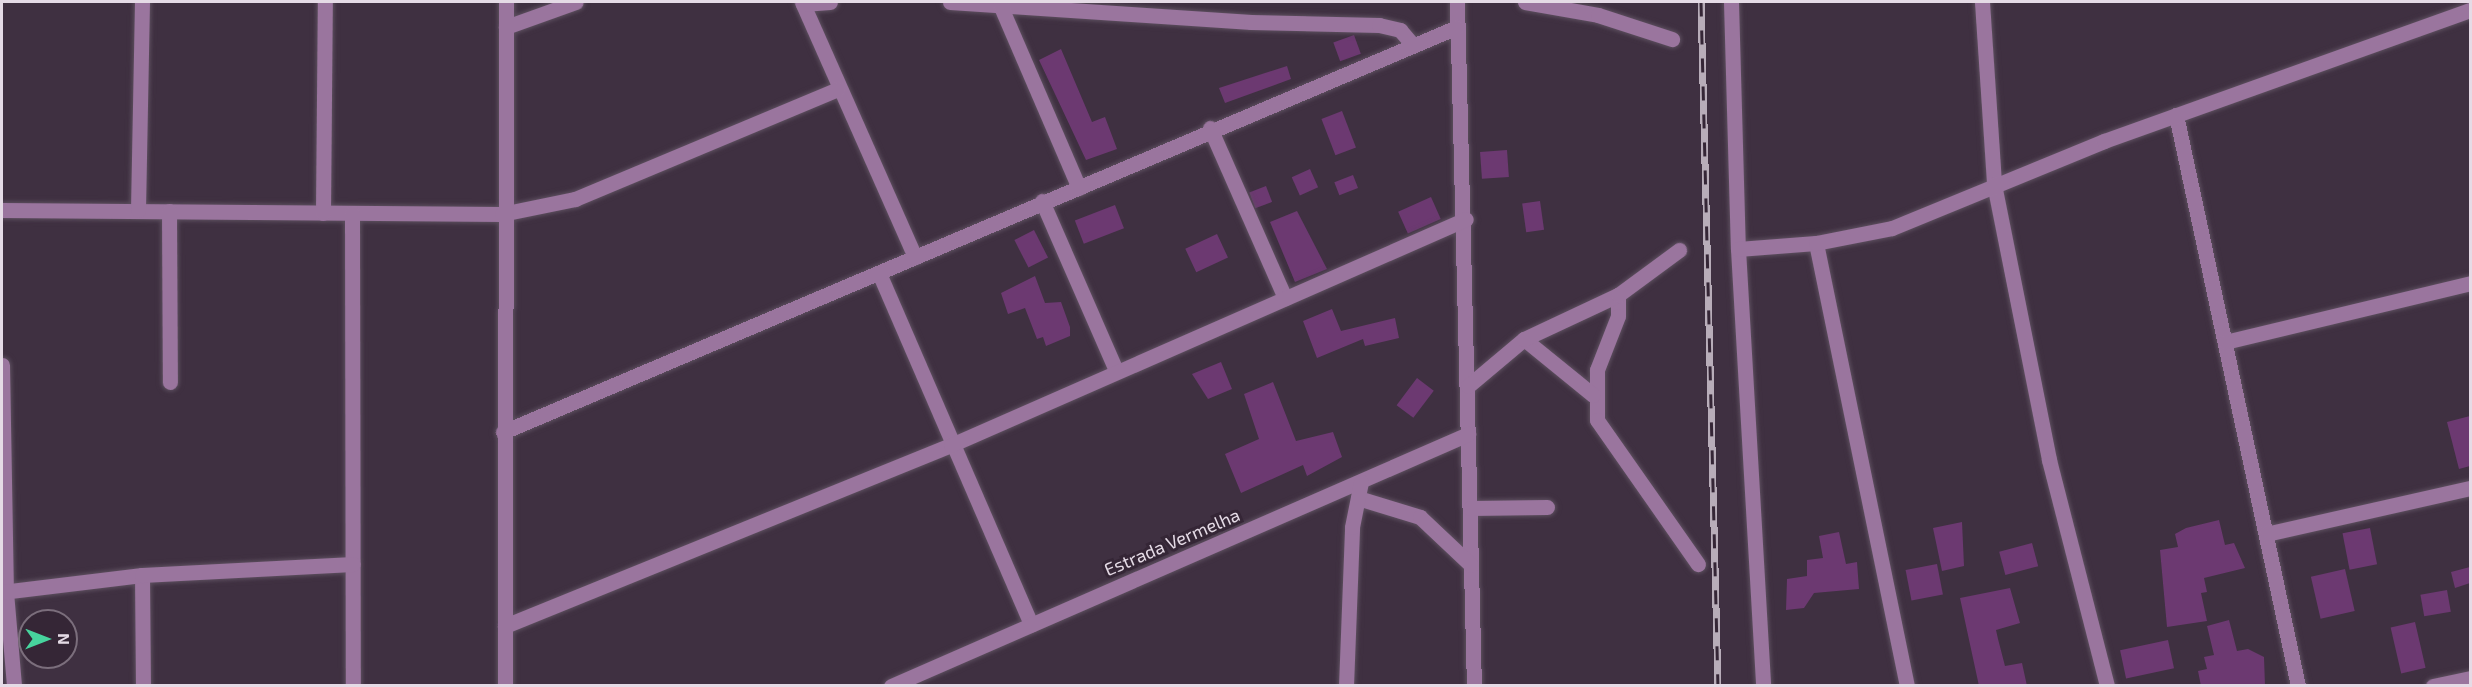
<!DOCTYPE html>
<style>
body{margin:0}
#map{position:relative;width:2472px;height:687px;overflow:hidden;background:#3f3041;font-family:"Exo 2",sans-serif}
div>[style]{position:absolute}
.building>*{inset:0;background:#6c3971;transform-origin:0 0}
.roads{filter:drop-shadow(0 0 2px #5d4f5f) drop-shadow(0 0 2px #5d4f5f)}
.minor>*{height:15px;margin:-7.5px;padding:0 7.5px;transform-origin:7.5px;border-radius:7.5px;background:#9a759e}
.rail>*{height:7px;margin-top:-3.5px;transform-origin:0;background:repeating-linear-gradient(90deg,#352636 0 14px,#b8adb9 0 28px);box-sizing:border-box;border-block:2px solid #b8adb9}
span{translate:-50% -50%;white-space:nowrap;text-align:center;line-height:1.15;-webkit-text-stroke:6px #352636;paint-order:stroke}
.street-label{font-size:18px;color:#e5dbe6}
.frame{position:absolute;inset:0;border:3px solid #e5dbe6;pointer-events:none}
.north{position:absolute;left:18px;top:609px;width:60px;height:60px;box-sizing:border-box;background:#352636;border:2px solid #7b6e7c;border-radius:50%;rotate:90deg;font-size:16px;font-weight:700;line-height:24px;text-align:center;color:#e5dbe6}
.north::after{content:'';display:block;margin:auto;width:21px;height:27px;background:#47d49e;clip-path:polygon(50% 0,100% 100%,50% 72%,0 100%)}
</style>
<div id="map">
<div class="building">
<div style="left:1354px;top:35px;width:20px;height:22px;rotate:70deg"></div>
<div style="clip-path:polygon(1061px 49px,1092px 122px,1105px 117px,1117px 149px,1086px 160px,1039px 60px)"></div>
<div style="clip-path:polygon(1287px 66px,1291px 79px,1225px 103px,1219px 88px)"></div>
<div style="left:1342px;top:111px;width:39px;height:22px;rotate:69deg"></div>
<div style="left:1507px;top:150px;width:27px;height:27px;rotate:86deg"></div>
<div style="left:1310px;top:169px;width:20px;height:20px;rotate:66deg"></div>
<div style="left:1353px;top:175px;width:14px;height:20px;rotate:69deg"></div>
<div style="left:1266px;top:186px;width:17px;height:18px;rotate:69deg"></div>
<div style="left:1431px;top:197px;width:24px;height:36px;rotate:66deg"></div>
<div style="left:1540px;top:201px;width:29px;height:18px;rotate:82deg"></div>
<div style="left:1115px;top:205px;width:25px;height:43px;rotate:69deg"></div>
<div style="clip-path:polygon(1297px 211px,1327px 269px,1295px 282px,1270px 222px)"></div>
<div style="left:1034px;top:230px;width:31px;height:22px;rotate:63deg"></div>
<div style="left:1217px;top:234px;width:26px;height:35px;rotate:65deg"></div>
<div style="clip-path:polygon(1035px 276px,1045px 303px,1061px 302px,1070px 327px,1070px 336px,1046px 346px,1043px 337px,1037px 339px,1025px 308px,1008px 314px,1001px 293px)"></div>
<div style="clip-path:polygon(1332px 309px,1341px 331px,1395px 318px,1399px 338px,1365px 346px,1363px 339px,1317px 358px,1303px 321px)"></div>
<div style="clip-path:polygon(1221px 362px,1232px 389px,1208px 399px,1192px 374px)"></div>
<div style="left:1417px;top:378px;width:21px;height:34px;rotate:37deg"></div>
<div style="clip-path:polygon(1273px 382px,1296px 441px,1333px 432px,1342px 457px,1307px 476px,1303px 465px,1241px 493px,1225px 454px,1259px 439px,1244px 394px)"></div>
<div style="clip-path:polygon(2470px 416px,2470px 466px,2459px 469px,2447px 422px)"></div>
<div style="clip-path:polygon(2219px 520px,2225px 545px,2234px 543px,2245px 568px,2204px 578px,2207px 592px,2201px 593px,2207px 621px,2167px 627px,2160px 550px,2178px 547px,2175px 534px,2186px 528px)"></div>
<div style="clip-path:polygon(1962px 522px,1964px 566px,1942px 571px,1933px 528px)"></div>
<div style="left:2370px;top:528px;width:37px;height:28px;rotate:79deg"></div>
<div style="clip-path:polygon(1839px 532px,1846px 564px,1857px 562px,1859px 589px,1814px 593px,1804px 608px,1786px 610px,1787px 579px,1807px 576px,1807px 560px,1823px 558px,1819px 536px)"></div>
<div style="left:2032px;top:543px;width:24px;height:34px;rotate:75deg"></div>
<div style="left:1937px;top:564px;width:31px;height:32px;rotate:79deg"></div>
<div style="clip-path:polygon(2470px 567px,2470px 583px,2455px 588px,2451px 572px)"></div>
<div style="left:2345px;top:569px;width:43px;height:35px;rotate:77deg"></div>
<div style="clip-path:polygon(2010px 588px,2020px 623px,1996px 630px,1998px 639px,2005px 666px,2022px 663px,2027px 686px,1979px 686px,1960px 598px)"></div>
<div style="left:2447px;top:590px;width:22px;height:27px;rotate:80deg"></div>
<div style="clip-path:polygon(2229px 620px,2237px 651px,2248px 649px,2264px 657px,2265px 686px,2201px 686px,2198px 671px,2207px 669px,2204px 657px,2214px 655px,2207px 626px)"></div>
<div style="left:2415px;top:622px;width:47px;height:25px;rotate:77deg"></div>
<div style="left:2168px;top:640px;width:29px;height:49px;rotate:78deg"></div>
</div>
<div class="roads">
<div class="minor">
<div style="left:802px;top:2px;width:279px;rotate:66.1deg"></div>
<div style="left:950px;top:2px;width:302px;rotate:3.8deg"></div>
<div style="left:1251px;top:22px;width:128px;rotate:1.3deg"></div>
<div style="left:1379px;top:25px;width:22px;rotate:13deg"></div>
<div style="left:1400px;top:30px;width:20px;rotate:49deg"></div>
<div style="left:1457px;top:2px;width:684px;rotate:88.58deg"></div>
<div style="left:1525px;top:2px;width:74px;rotate:10.1deg"></div>
<div style="left:1598px;top:15px;width:78px;rotate:18deg"></div>
<div style="left:1731px;top:2px;width:247px;rotate:88.4deg"></div>
<div style="left:1738px;top:249px;width:438px;rotate:86.7deg"></div>
<div style="left:1982px;top:2px;width:182px;rotate:86.2deg"></div>
<div style="left:1994px;top:184px;width:281px;rotate:78.7deg"></div>
<div style="left:2049px;top:460px;width:233px;rotate:75.6deg"></div>
<div style="left:803px;top:4px;width:27px;rotate:-4deg"></div>
<div style="left:1001px;top:7px;width:197px;rotate:66.7deg"></div>
<div style="left:506px;top:27px;width:74px;rotate:-19.7deg"></div>
<div style="left:2176px;top:115px;width:584px;rotate:77.94deg"></div>
<div style="left:1210px;top:128px;width:186px;rotate:66.2deg"></div>
<div style="left:1042px;top:201px;width:184px;rotate:66.4deg"></div>
<div style="left:2px;top:210px;width:500px;rotate:0.46deg"></div>
<div style="left:502px;top:214px;width:75px;rotate:-11.6deg"></div>
<div style="left:575px;top:199px;width:285px;rotate:-22.7deg"></div>
<div style="left:138px;top:210px;width:208px;rotate:-88.9deg"></div>
<div style="left:169px;top:211px;width:171px;rotate:89.7deg"></div>
<div style="left:323px;top:213px;width:211px;rotate:-89.5deg"></div>
<div style="left:352px;top:213px;width:473px;rotate:89.9deg"></div>
<div style="left:1816px;top:243px;width:452px;rotate:78.4deg"></div>
<div style="left:1738px;top:249px;width:78px;rotate:-4.4deg"></div>
<div style="left:1816px;top:243px;width:77px;rotate:-11.2deg"></div>
<div style="left:1892px;top:228px;width:229px;rotate:-22.3deg"></div>
<div style="left:2104px;top:141px;width:389px;rotate:-19.7deg"></div>
<div style="left:879px;top:273px;width:383px;rotate:66.6deg"></div>
<div style="left:1618px;top:295px;width:21px;rotate:90deg"></div>
<div style="left:1618px;top:316px;width:58px;rotate:111.3deg"></div>
<div style="left:1597px;top:370px;width:50px;rotate:90deg"></div>
<div style="left:1597px;top:420px;width:176px;rotate:55deg"></div>
<div style="left:1524px;top:339px;width:89px;rotate:39.1deg"></div>
<div style="left:2225px;top:342px;width:252px;rotate:-13.5deg"></div>
<div style="left:2px;top:365px;width:227px;rotate:89deg"></div>
<div style="left:6px;top:592px;width:94px;rotate:85.1deg"></div>
<div style="left:1468px;top:386px;width:73px;rotate:-40deg"></div>
<div style="left:1524px;top:339px;width:104px;rotate:-25.1deg"></div>
<div style="left:1618px;top:295px;width:76px;rotate:-36.4deg"></div>
<div style="left:503px;top:432px;width:1036px;rotate:-23deg"></div>
<div style="left:1358px;top:498px;width:65px;rotate:17deg"></div>
<div style="left:1420px;top:517px;width:70px;rotate:43.3deg"></div>
<div style="left:1470px;top:508px;width:77px;rotate:-0.7deg"></div>
<div style="left:2266px;top:534px;width:209px;rotate:-12.7deg"></div>
<div style="left:142px;top:575px;width:111px;rotate:89.5deg"></div>
<div style="left:2px;top:592px;width:141px;rotate:-6.9deg"></div>
<div style="left:142px;top:575px;width:211px;rotate:-3deg"></div>
<div style="left:505px;top:626px;width:481px;rotate:-22.1deg"></div>
<div style="left:951px;top:445px;width:562px;rotate:-23.69deg"></div>
<div style="left:505px;top:686px;width:684px;rotate:-89.92deg"></div>
<div style="left:891px;top:686px;width:630px;rotate:-23.59deg"></div>
<div style="left:1346px;top:686px;width:159px;rotate:-87.8deg"></div>
<div style="left:1352px;top:527px;width:46px;rotate:-78.7deg"></div>
<div style="left:2433px;top:686px;width:38px;rotate:-12deg"></div>
</div>
</div>
<div class="rail">
<div style="left:1701px;top:2px;width:684px;rotate:88.58deg"></div>
</div>
<div class="street-label">
<span style="left:1172px;top:542px;rotate:-23deg">Estrada Vermelha</span>
</div>
<div class="frame"></div>
<div class="north">N</div>
</div>
